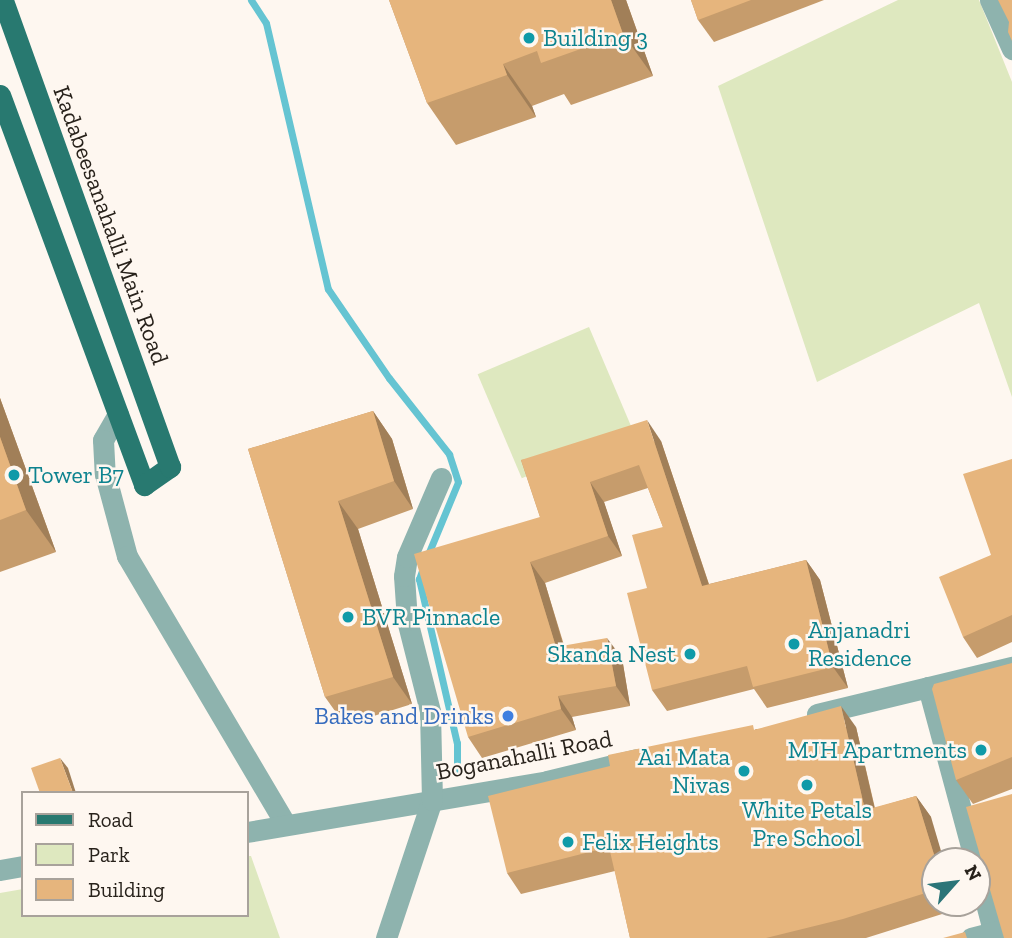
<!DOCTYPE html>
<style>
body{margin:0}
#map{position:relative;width:1012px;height:938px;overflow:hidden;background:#fef7f0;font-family:"Zilla Slab",serif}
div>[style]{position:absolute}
.green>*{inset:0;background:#dee8bf;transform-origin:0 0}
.stream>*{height:7px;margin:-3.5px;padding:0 3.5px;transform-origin:3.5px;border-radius:3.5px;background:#65c4d2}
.minor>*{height:21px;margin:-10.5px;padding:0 10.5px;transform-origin:10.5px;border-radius:10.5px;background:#8eb3ae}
.major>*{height:21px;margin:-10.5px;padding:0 10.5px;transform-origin:10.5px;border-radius:10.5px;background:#287970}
.wall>*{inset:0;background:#c69c6c}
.shaded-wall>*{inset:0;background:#a17f58}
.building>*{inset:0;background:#e6b57d}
.dots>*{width:19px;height:19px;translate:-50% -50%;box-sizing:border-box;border:4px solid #fef7f0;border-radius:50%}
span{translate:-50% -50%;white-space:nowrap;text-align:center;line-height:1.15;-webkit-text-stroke:5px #fef7f0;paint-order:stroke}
.culture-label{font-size:24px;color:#0d838f}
.left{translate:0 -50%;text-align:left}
.right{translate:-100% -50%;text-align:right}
.street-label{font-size:24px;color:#28221b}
.shop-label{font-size:24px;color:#366cbe}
.legend{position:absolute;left:21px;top:791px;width:228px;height:126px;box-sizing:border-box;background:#fef7f0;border:2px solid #a8a29b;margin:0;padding:9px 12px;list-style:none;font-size:21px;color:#28221b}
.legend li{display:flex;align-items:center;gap:14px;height:35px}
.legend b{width:35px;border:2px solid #a8a29b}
.north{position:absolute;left:921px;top:847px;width:70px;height:70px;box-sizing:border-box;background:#fef7f0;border:2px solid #a8a29b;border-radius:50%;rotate:62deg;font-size:19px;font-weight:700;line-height:28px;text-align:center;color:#28221b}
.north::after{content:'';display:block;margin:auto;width:24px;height:32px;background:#2b7578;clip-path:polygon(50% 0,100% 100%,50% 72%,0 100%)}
</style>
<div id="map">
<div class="green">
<div style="clip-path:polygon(898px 0,979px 0,1012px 82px,1012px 397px,979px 303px,817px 382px,718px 86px)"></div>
<div style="left:589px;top:327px;width:113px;height:121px;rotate:67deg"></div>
<div style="clip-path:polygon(247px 856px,251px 856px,280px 938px,0 938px,0 893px,23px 889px,23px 915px,247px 915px)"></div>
</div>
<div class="stream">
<div style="left:251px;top:0;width:27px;rotate:57deg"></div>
<div style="left:266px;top:23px;width:273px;rotate:76.9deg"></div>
<div style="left:328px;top:289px;width:108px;rotate:55.6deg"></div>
<div style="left:389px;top:378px;width:97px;rotate:51.7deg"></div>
<div style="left:449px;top:454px;width:29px;rotate:72deg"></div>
<div style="left:458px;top:482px;width:81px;rotate:112.5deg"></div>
<div style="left:423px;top:568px;width:12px;rotate:110deg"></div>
<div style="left:419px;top:579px;width:168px;rotate:77deg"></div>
<div style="left:457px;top:743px;width:28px;rotate:90deg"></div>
</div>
<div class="minor">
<div style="left:990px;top:0;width:54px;rotate:65.8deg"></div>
<div style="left:118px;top:414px;width:30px;rotate:120deg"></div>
<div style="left:103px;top:440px;width:34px;rotate:87deg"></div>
<div style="left:105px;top:474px;width:85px;rotate:75deg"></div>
<div style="left:127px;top:556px;width:312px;rotate:59.4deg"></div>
<div style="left:928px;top:687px;width:180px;rotate:74.9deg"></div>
<div style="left:817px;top:714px;width:201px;rotate:-13.6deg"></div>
<div style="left:247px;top:832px;width:304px;rotate:-9.6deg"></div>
<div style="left:547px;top:781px;width:93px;rotate:-13.7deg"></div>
<div style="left:977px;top:869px;width:71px;rotate:75.4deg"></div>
<div style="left:0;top:870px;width:23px;rotate:-10deg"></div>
<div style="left:386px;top:938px;width:145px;rotate:-71.6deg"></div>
<div style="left:432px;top:800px;width:89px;rotate:-91.3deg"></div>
<div style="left:430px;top:711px;width:94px;rotate:-104.2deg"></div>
<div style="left:407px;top:620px;width:44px;rotate:-93.9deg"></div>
<div style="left:404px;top:576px;width:19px;rotate:-81deg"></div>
<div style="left:407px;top:557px;width:86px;rotate:-66.7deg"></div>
<div style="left:971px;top:938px;width:24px;rotate:-15deg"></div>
</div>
<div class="major">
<div style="left:0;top:95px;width:416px;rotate:69.7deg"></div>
<div style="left:144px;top:485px;width:32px;rotate:-35deg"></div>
<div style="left:170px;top:467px;width:496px;rotate:-109.7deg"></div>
</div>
<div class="wall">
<div style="clip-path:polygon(389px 0,626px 0,653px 76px,571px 105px,564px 94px,532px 106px,536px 117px,456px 145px,427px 103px)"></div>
<div style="clip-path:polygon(691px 0,824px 0,714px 42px,698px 20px)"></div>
<div style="clip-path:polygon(0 398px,56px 552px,0 572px)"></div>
<div style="clip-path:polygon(373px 411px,392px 439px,413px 509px,358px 529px,412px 704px,345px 725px,325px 697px,248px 449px)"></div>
<div style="clip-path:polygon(661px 441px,709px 584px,806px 560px,820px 580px,848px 688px,767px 708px,754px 689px,667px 711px,652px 690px,647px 588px,663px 527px,648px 488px,604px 502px,622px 556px,545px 583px,564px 645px,622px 658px,630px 706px,572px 717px,576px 730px,482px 758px,468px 737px,540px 517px,521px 460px)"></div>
<div style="clip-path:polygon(1012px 459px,1012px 642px,977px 658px,963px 637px,991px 555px)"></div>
<div style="clip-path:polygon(1012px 663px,1012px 789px,973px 804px,956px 780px)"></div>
<div style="clip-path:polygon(856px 727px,875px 808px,916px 796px,931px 817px,935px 861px,935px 903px,956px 903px,958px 909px,866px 938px,630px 938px,615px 871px,521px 894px,507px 873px,756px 729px)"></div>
</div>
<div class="shaded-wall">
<div style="clip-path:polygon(611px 0,626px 0,653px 76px,623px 34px)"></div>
<div style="clip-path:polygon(503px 64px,532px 106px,536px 117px,507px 75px)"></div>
<div style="clip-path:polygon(0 398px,56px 552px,26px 510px,0 437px)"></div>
<div style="clip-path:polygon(373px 411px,392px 439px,413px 509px,394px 481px)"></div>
<div style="clip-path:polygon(647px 420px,661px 441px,716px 606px,702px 586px)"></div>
<div style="clip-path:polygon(590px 482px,604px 502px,622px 556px,608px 536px)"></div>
<div style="clip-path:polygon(338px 501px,358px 529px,412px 704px,393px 677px)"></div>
<div style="clip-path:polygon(806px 560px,820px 580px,848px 688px,833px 667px)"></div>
<div style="clip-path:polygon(530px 562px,545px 583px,570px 668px,556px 647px)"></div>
<div style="clip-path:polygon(607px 638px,622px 658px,630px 706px,616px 686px)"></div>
<div style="clip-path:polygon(558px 696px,572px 717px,576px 730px,561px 709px)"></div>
<div style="clip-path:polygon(841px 706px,856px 727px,880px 832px,865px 810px)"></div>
<div style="clip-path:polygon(60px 758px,68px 768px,76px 793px,73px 793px)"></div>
<div style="clip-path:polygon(916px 796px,931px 817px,944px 861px,936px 861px)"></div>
</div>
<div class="building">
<div style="clip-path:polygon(389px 0,611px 0,623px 34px,541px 63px,537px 51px,503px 64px,507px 75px,427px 103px)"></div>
<div style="clip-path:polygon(691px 0,751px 0,698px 20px)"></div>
<div style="clip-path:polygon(998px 0,1012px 0,1012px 41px,1008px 32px,1009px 22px)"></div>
<div style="clip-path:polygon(373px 411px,394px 481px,338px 501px,393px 677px,325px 697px,248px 449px)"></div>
<div style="clip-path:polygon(647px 420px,702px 586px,806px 560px,833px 667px,753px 687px,747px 666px,652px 690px,627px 593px,647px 588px,632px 535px,663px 527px,639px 465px,590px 482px,608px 536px,530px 562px,556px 647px,607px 638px,616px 686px,558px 696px,561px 709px,468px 737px,414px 554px,540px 517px,521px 460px)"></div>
<div style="clip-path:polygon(0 437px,26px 510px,0 520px)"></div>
<div style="clip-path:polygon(1012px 459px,1012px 616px,1012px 615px,963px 637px,939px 577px,991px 555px,963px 474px)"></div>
<div style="clip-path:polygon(1012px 663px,1012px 757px,956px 780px,932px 689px,934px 684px)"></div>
<div style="clip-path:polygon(841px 706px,865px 810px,916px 796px,936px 861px,935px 890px,843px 919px,766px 938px,630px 938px,609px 847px,507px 873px,488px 796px,610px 766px,608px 755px,753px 725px,754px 730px)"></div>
<div style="clip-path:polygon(60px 758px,73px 793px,40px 793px,31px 768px)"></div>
<div style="clip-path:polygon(1012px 794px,1012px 938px,1004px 938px,966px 807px)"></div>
<div style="clip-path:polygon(965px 932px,967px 938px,943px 938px)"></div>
</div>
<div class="dots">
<div style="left:529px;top:38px;background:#0f9aa8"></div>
<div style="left:14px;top:475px;background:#0f9aa8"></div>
<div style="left:348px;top:617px;background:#0f9aa8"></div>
<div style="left:794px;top:644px;background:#0f9aa8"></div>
<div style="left:690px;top:654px;background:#0f9aa8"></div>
<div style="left:508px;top:716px;background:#3f7fe0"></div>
<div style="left:981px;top:750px;background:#0f9aa8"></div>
<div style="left:744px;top:771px;background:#0f9aa8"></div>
<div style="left:807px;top:785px;background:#0f9aa8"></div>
<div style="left:568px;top:842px;background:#0f9aa8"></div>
</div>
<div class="culture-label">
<span class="left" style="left:543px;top:38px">Building 3</span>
<span class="left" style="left:28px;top:475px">Tower B7</span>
<span class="left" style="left:362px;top:617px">BVR Pinnacle</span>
<span class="left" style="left:808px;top:644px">Anjanadri<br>Residence</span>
<span class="right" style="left:676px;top:654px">Skanda Nest</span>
<span class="right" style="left:967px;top:750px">MJH Apartments</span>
<span class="right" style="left:730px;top:771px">Aai Mata<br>Nivas</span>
<span style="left:807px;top:824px">White Petals<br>Pre School</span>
<span class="left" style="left:582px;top:842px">Felix Heights</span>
</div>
<div class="street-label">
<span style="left:111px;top:225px;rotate:70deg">Kadabeesanahalli Main Road</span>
<span style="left:524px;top:755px;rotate:-11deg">Boganahalli Road</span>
</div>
<div class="shop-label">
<span class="right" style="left:494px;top:716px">Bakes and Drinks</span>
</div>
<ul class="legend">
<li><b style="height:9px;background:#287970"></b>Road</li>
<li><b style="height:19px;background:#dee8bf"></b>Park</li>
<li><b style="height:19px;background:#e6b57d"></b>Building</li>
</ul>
<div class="north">N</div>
</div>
